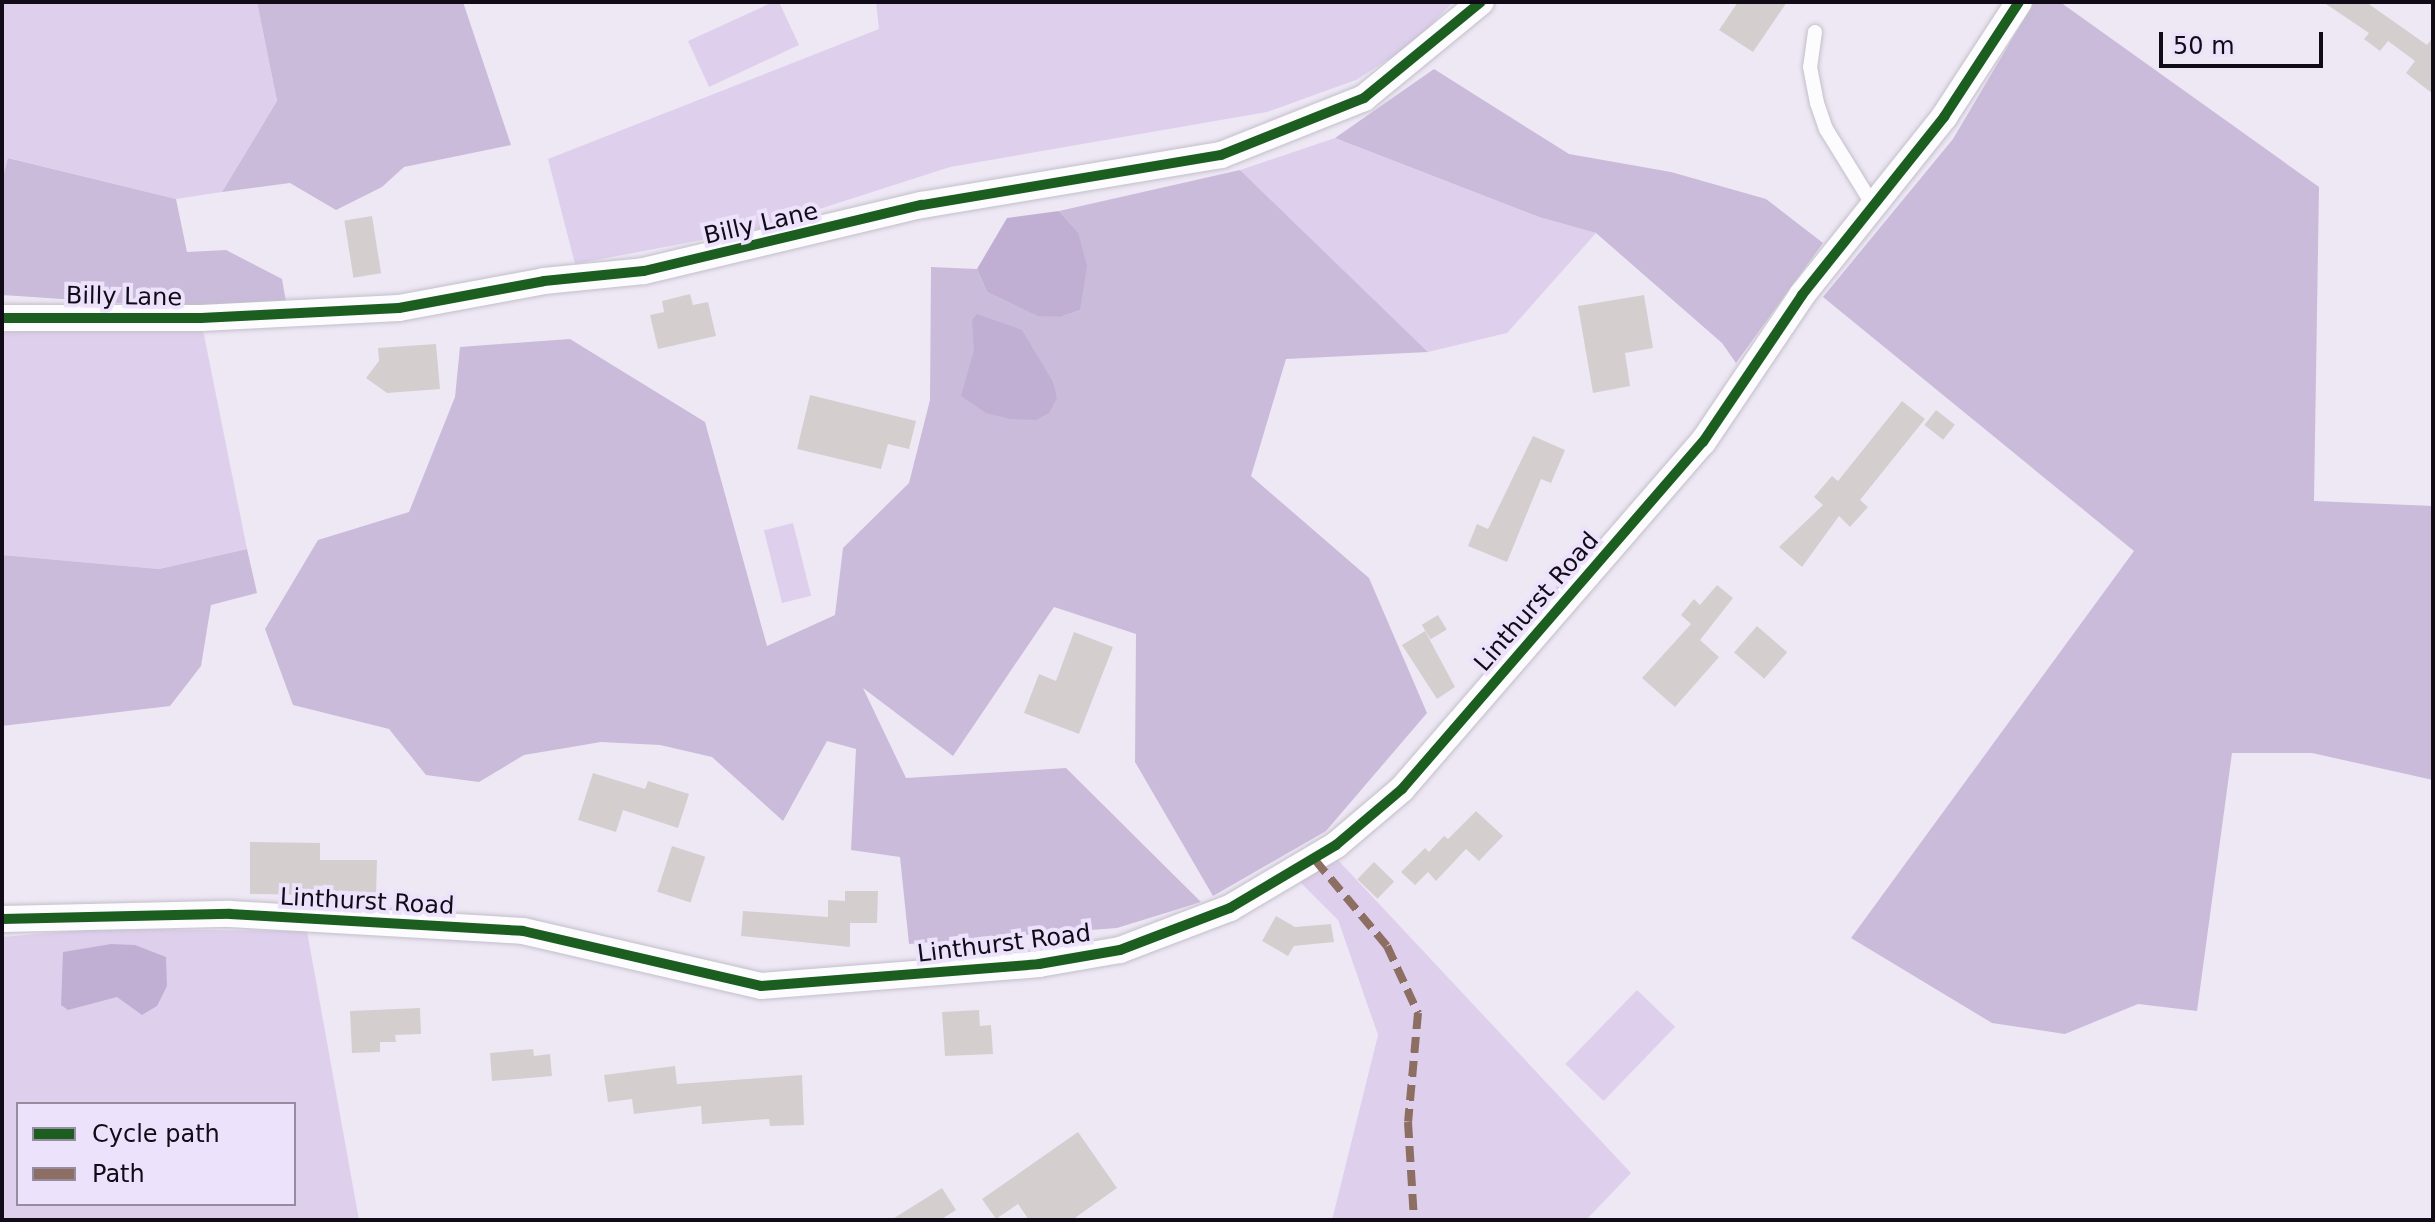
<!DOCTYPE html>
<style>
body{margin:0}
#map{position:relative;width:2435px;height:1222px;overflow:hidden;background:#eee8f5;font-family:"DejaVu Sans",sans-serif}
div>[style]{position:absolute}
.green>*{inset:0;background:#ded0ed;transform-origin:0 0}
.forest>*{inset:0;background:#cabbdb}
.water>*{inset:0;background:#c0afd3}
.building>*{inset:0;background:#d4cfce;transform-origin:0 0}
.roads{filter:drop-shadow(0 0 2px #c4bfca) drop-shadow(0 0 2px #c4bfca)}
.service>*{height:14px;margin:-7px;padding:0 7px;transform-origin:7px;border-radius:7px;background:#fcfcfe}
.minor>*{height:26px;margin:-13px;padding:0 13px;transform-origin:13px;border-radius:13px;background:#fcfcfe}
.quiet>*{height:8px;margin-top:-4px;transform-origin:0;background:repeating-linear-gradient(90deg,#8d6e63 0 16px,transparent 0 24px)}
.cycleway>*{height:10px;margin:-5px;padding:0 5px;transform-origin:5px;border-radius:5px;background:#1b5e20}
span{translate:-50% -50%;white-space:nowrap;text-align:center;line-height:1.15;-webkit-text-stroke:8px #ede2fb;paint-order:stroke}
.street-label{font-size:24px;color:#100b16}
.frame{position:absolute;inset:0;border:4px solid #100b16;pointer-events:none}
.legend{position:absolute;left:16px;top:1102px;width:280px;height:104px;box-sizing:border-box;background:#ede2fb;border:2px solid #958c9f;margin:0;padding:10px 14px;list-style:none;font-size:24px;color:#100b16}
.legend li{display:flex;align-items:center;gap:16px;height:40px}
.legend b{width:40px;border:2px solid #958c9f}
.scale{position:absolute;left:2159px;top:32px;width:164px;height:36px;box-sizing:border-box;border:4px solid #100b16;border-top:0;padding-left:10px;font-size:24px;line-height:28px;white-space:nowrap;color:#100b16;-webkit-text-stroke:6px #ede2fb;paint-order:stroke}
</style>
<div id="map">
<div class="green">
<div style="clip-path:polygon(2px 2px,257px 2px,277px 101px,222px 192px,176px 199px,9px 158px,2px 181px)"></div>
<div style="clip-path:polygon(773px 2px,779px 2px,799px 45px,709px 87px,688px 41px)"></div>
<div style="clip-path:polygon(876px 2px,1453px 2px,1411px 45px,1356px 80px,1267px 112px,950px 167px,754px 230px,575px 264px,548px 159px,879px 29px)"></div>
<div style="clip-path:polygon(1335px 138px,1539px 217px,1596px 233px,1507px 333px,1428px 352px,1240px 170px)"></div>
<div style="clip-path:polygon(202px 325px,247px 549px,159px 569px,2px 555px,2px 332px)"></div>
<div style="left:793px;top:523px;width:75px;height:30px;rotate:76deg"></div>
<div style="clip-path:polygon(1338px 860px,1631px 1173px,1588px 1218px,1332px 1220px,1378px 1035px,1338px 920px,1300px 882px)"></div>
<div style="clip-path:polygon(evenodd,94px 929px,307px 931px,359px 1220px,2px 1220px,2px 937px,94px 929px,18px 1104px,294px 1104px,294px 1204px,18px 1204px,18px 1104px)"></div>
<div style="left:1637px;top:990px;width:53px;height:103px;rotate:44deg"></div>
</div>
<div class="forest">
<div style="clip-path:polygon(257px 2px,463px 2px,511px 145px,404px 167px,382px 187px,336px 210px,290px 183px,222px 192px,277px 101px)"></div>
<div style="clip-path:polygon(2034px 2px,2060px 2px,2319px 187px,2314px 501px,2433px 506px,2433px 780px,2312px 753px,2232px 753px,2197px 1011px,2138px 1004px,2065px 1034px,1992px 1023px,1851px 938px,2134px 551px,1823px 297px,1953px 139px)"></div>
<div style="clip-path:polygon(1434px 69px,1569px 154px,1671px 172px,1766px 199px,1823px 243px,1736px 363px,1722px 343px,1596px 233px,1539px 217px,1335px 138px)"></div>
<div style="clip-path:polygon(8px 158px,176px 199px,187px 252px,226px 250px,282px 279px,286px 302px,198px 308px,2px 295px,2px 181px)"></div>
<div style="clip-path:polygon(1240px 170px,1428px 352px,1286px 359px,1251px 476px,1369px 578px,1427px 713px,1326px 831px,1213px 896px,1135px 762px,1136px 634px,1054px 607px,953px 756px,863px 688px,906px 778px,1066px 768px,1201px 902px,1117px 928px,909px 944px,900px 857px,851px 850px,856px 749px,827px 741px,783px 821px,712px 757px,660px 745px,601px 742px,524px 755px,479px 782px,426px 775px,389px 729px,293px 705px,265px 629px,318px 540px,409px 512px,455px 397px,460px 347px,570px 339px,705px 422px,767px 646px,835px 615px,843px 548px,909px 483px,930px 400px,931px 267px,977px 269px,987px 292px,1038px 315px,1061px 317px,1080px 310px,1078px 232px,1059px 211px)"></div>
<div style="clip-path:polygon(247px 549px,257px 593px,211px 605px,201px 666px,170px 706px,2px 726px,2px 555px,159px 569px)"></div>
</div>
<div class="water">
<div style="clip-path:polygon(1059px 211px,1078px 232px,1087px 266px,1080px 310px,1061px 317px,1038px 316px,987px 292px,977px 269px,1007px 218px)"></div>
<div style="clip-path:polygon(977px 314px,1022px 330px,1053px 382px,1057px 398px,1049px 413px,1036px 420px,1010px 419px,986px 413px,961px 396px,974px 350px,972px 320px)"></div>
<div style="clip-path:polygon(111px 944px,135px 945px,166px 957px,167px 986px,157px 1006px,142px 1015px,117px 997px,68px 1010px,61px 1005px,63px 952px)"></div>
</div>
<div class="building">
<div style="clip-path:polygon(1738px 2px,1787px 2px,1753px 52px,1719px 30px)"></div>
<div style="clip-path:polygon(2323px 2px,2366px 2px,2427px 45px,2433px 37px,2433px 94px,2406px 73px,2415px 61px,2388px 41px,2380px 51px,2364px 39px,2369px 33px)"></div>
<div style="left:372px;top:216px;width:58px;height:28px;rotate:81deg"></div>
<div style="clip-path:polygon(690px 294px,693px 305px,708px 302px,716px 336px,658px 349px,650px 315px,664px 312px,662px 301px)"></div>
<div style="clip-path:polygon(1644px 295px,1653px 348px,1625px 353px,1630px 386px,1593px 393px,1578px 306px)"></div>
<div style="clip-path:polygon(436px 344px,440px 389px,387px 393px,366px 378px,379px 361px,378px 348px)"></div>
<div style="clip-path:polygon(810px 395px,916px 421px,909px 449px,888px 444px,881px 469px,797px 449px)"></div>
<div style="clip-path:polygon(1902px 401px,1925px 419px,1860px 500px,1868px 507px,1850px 527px,1839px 516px,1802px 567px,1779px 547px,1823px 505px,1814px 497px,1832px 476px,1838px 481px)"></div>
<div style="left:1936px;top:410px;width:24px;height:19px;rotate:38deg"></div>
<div style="clip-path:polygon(1533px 436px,1565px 450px,1551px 483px,1541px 479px,1507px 562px,1468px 546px,1477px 524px,1488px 529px)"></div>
<div style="clip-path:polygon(1717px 585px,1733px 598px,1700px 640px,1719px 657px,1675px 707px,1642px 678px,1691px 624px,1681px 615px,1694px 599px,1700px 605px)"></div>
<div style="left:1438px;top:615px;width:17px;height:19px;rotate:59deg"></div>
<div style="left:1757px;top:626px;width:40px;height:35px;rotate:41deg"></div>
<div style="clip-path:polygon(1425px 631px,1455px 687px,1437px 699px,1402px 645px)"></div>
<div style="clip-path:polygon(1074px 632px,1113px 647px,1079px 734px,1024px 713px,1039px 674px,1056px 681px)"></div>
<div style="clip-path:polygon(593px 773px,645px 789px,648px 781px,689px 794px,678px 828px,623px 810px,616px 832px,578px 820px)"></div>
<div style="clip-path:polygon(1476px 811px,1503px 836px,1479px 861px,1466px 849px,1436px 881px,1428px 872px,1415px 885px,1401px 872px,1425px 848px,1429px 852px,1444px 836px,1448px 839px)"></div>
<div style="clip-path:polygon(250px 842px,320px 843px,320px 860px,377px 860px,376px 896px,250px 894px)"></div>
<div style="left:672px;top:846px;width:35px;height:48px;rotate:18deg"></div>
<div style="left:1374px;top:862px;width:28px;height:24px;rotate:44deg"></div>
<div style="clip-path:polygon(845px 891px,878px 891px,877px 923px,850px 923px,850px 947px,741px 936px,743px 911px,828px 917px,828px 900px,845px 901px)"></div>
<div style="clip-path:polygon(1276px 916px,1295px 927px,1331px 924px,1334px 942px,1294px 946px,1288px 956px,1262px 941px)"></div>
<div style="clip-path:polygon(420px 1008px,421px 1034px,395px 1035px,396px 1042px,380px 1042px,380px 1052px,352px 1053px,350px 1011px)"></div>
<div style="clip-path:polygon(979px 1010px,980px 1026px,991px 1025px,993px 1054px,945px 1056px,942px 1012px)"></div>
<div style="clip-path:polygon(533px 1049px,534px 1056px,550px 1054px,552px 1076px,492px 1081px,490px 1053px)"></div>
<div style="clip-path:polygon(675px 1066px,677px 1084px,802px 1075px,804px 1125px,770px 1126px,769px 1119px,702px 1124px,701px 1106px,634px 1114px,632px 1099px,608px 1102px,604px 1075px)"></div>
<div style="clip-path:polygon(1078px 1132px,1117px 1188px,1072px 1220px,1029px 1220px,1018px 1204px,996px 1219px,982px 1199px)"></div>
<div style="clip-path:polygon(942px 1188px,956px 1210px,940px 1220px,891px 1220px)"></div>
</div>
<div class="roads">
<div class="service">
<div style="left:1815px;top:32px;width:35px;rotate:98deg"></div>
<div style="left:1810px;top:67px;width:37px;rotate:79deg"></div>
<div style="left:1817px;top:103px;width:28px;rotate:71deg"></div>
<div style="left:1826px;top:129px;width:89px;rotate:58.3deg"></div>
</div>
<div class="minor">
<div style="left:2px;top:318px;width:199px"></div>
<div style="left:201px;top:318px;width:198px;rotate:-2.9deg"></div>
<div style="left:399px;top:308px;width:147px;rotate:-10.5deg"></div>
<div style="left:544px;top:281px;width:100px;rotate:-5.7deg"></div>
<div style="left:644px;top:271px;width:286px;rotate:-13.4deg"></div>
<div style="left:922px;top:205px;width:303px;rotate:-9.5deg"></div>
<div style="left:1221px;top:155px;width:154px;rotate:-21.7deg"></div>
<div style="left:1364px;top:98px;width:151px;rotate:-39.4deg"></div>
<div style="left:2px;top:919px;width:228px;rotate:-1.3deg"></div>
<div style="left:230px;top:914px;width:293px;rotate:3.3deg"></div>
<div style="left:523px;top:931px;width:244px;rotate:13deg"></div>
<div style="left:761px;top:986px;width:279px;rotate:-4.5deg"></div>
<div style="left:1039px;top:964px;width:82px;rotate:-9.8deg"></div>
<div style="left:1120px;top:950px;width:118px;rotate:-20.9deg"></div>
<div style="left:1230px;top:908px;width:123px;rotate:-30.7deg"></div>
<div style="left:1336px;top:845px;width:87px;rotate:-40.3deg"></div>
<div style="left:1402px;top:789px;width:459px;rotate:-49.1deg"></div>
<div style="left:1703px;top:442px;width:177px;rotate:-56deg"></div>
<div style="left:1802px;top:295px;width:228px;rotate:-51.4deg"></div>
<div style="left:1944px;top:117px;width:137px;rotate:-56.9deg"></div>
</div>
</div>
<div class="quiet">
<div style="left:1315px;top:860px;width:112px;rotate:50.1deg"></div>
<div style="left:1387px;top:946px;width:74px;rotate:65.2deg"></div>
<div style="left:1418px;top:1013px;width:109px;rotate:95.2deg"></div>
<div style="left:1408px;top:1122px;width:98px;rotate:86.5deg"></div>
</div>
<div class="cycleway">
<div style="left:2px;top:318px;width:199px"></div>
<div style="left:201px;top:318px;width:198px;rotate:-2.9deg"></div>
<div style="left:399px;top:308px;width:147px;rotate:-10.5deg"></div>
<div style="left:544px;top:281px;width:100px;rotate:-5.7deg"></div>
<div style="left:644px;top:271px;width:286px;rotate:-13.4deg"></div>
<div style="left:922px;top:205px;width:303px;rotate:-9.5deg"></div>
<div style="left:1221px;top:155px;width:154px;rotate:-21.7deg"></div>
<div style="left:1364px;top:98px;width:151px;rotate:-39.4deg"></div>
<div style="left:2px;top:919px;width:228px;rotate:-1.3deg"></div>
<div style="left:230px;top:914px;width:293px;rotate:3.3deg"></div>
<div style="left:523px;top:931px;width:244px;rotate:13deg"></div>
<div style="left:761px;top:986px;width:279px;rotate:-4.5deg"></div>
<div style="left:1039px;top:964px;width:82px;rotate:-9.8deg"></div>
<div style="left:1120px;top:950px;width:118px;rotate:-20.9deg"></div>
<div style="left:1230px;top:908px;width:123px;rotate:-30.7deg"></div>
<div style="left:1336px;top:845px;width:87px;rotate:-40.3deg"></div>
<div style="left:1402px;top:789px;width:459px;rotate:-49.1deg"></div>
<div style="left:1703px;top:442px;width:177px;rotate:-56deg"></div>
<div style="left:1802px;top:295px;width:228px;rotate:-51.4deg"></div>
<div style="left:1944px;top:117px;width:137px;rotate:-56.9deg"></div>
</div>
<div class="street-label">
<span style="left:761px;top:224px;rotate:-13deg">Billy Lane</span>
<span style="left:124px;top:297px;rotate:1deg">Billy Lane</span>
<span style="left:1537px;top:602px;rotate:-49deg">Linthurst Road</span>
<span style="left:367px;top:902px;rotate:3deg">Linthurst Road</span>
<span style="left:1004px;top:944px;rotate:-7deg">Linthurst Road</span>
</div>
<div class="frame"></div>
<ul class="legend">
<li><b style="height:10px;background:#1b5e20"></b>Cycle path</li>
<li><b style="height:10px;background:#8d6e63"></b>Path</li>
</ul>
<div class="scale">50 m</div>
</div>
